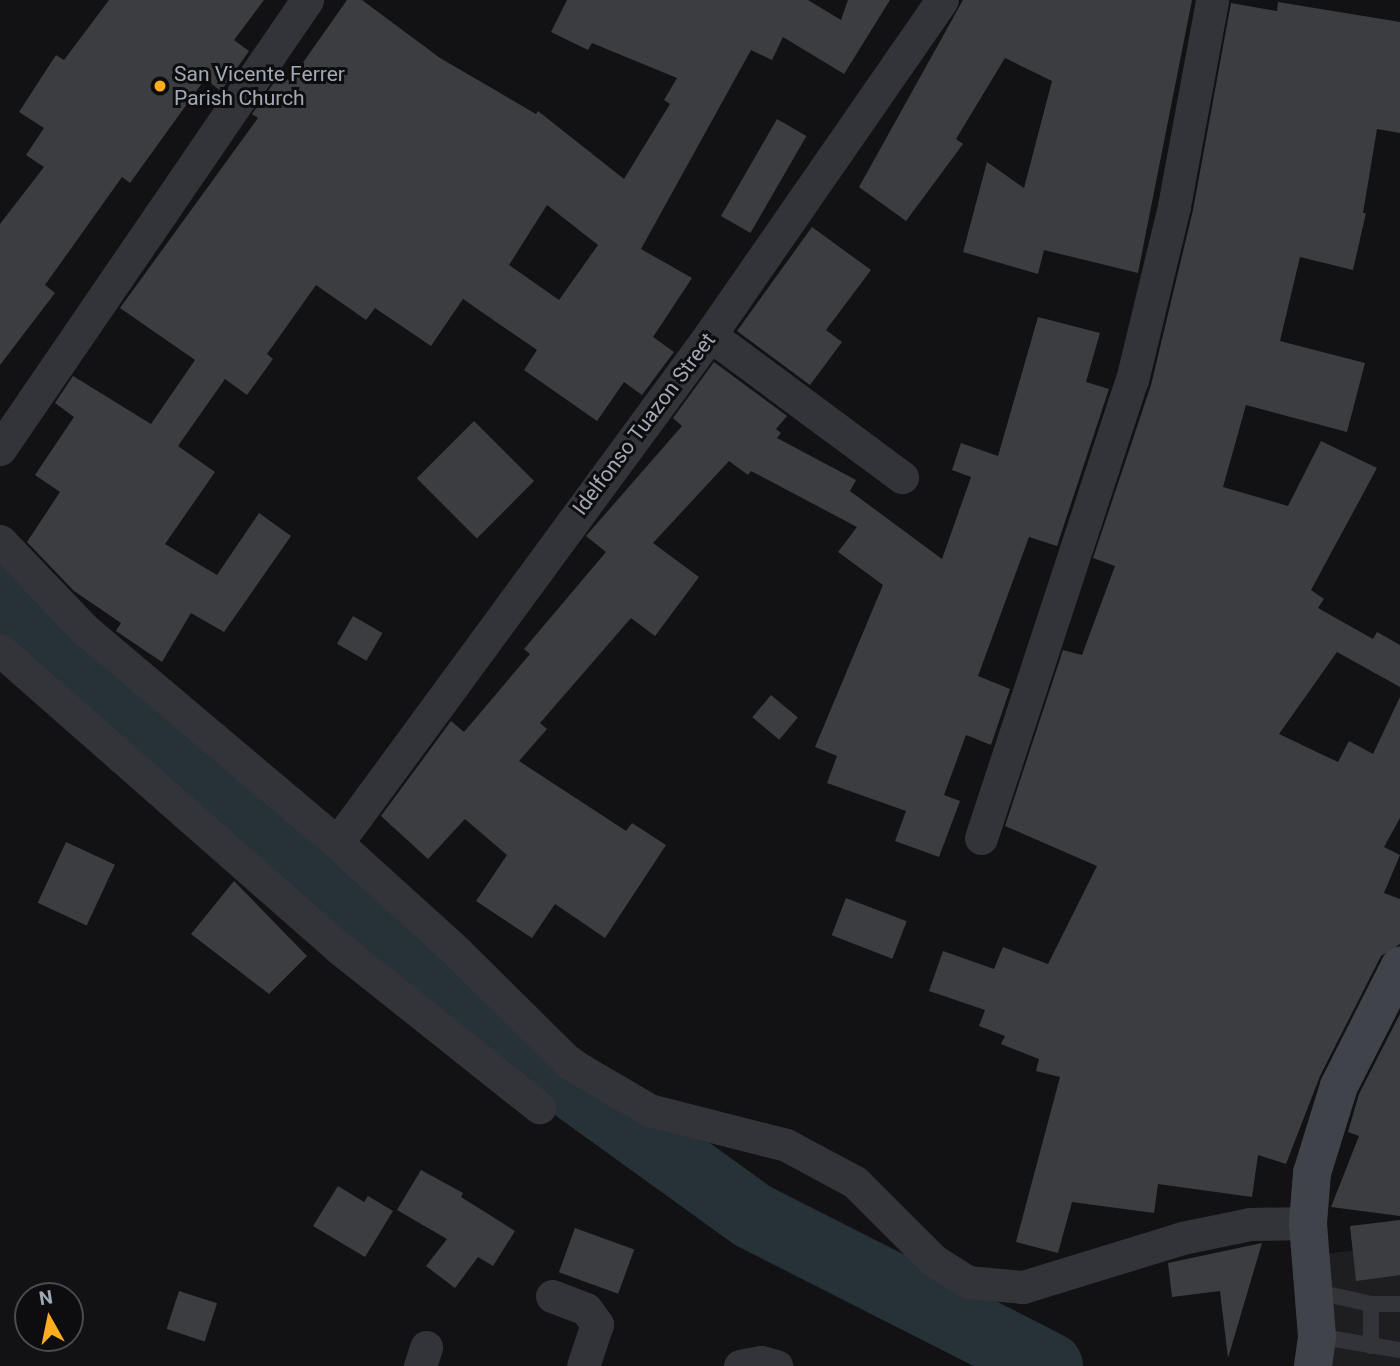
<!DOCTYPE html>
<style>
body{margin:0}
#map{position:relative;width:1400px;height:1366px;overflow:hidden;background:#121214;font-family:Roboto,sans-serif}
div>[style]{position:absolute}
.built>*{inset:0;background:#1e1e21}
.river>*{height:68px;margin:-34px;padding:0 34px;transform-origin:34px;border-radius:34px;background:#273138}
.building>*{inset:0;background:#3c3d41;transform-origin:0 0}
.lane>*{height:16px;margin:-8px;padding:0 8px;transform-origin:8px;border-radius:8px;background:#333439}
.street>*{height:33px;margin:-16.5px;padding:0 16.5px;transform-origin:16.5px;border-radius:16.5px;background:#333439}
.secondary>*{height:38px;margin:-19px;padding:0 19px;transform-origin:19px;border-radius:19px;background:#404349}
.dots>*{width:19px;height:19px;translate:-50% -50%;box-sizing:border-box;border:4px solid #0d0d0f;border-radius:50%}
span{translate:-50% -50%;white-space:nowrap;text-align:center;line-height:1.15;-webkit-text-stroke:6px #0d0d0f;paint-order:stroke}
.poi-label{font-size:21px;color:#a2a9b5}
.left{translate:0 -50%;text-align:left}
.street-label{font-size:21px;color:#a2a9b5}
.north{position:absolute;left:14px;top:1282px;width:70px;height:70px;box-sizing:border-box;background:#0d0d0f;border:2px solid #494b51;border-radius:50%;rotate:351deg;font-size:19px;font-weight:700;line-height:28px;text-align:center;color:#a2a9b5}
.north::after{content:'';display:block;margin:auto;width:24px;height:32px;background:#ffac1f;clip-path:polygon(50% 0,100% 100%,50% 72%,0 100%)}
</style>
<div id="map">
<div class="built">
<div style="clip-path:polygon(1400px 1245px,1400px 1366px,1331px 1366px,1324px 1254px)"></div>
</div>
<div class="river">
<div style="left:0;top:591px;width:192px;rotate:40.3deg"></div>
<div style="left:146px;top:715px;width:448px;rotate:42.4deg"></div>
<div style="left:477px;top:1017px;width:340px;rotate:35.8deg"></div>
<div style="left:753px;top:1216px;width:332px;rotate:26.9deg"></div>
</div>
<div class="building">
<div style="clip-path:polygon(109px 0,264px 0,234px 40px,249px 51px,221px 91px,205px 79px,130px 183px,122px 177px,45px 285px,55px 293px,0 365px,0 224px,44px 167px,26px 155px,44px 128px,19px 112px,56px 55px,64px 60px)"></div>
<div style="clip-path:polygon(evenodd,347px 0,362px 0,440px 58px,536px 114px,538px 111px,624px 179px,670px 104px,664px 100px,677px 78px,592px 43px,588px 50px,551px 32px,567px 0,808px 0,841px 20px,848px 0,890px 0,844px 74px,783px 37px,772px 60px,751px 50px,641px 249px,692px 278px,653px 337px,674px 352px,642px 395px,624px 382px,597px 421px,524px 370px,537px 350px,463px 299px,431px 346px,375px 308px,366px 320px,316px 285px,267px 354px,273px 359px,247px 395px,225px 379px,178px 446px,215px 472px,165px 544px,217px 575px,259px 513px,291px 536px,224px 632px,191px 613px,162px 662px,116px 631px,121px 623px,74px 591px,27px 542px,60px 492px,35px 475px,74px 417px,55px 403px,73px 376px,151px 424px,195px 360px,120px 308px,258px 118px,252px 114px,280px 74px,290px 81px,347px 0,547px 205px,598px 245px,559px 300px,509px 265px,547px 205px)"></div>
<div style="clip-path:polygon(963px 0,1192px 0,1138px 273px,1044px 250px,1038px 274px,963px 252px,987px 162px,1024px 188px,1052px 81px,1005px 58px,956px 139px,963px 144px,906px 221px,859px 187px)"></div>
<div style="clip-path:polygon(1278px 2px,1400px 22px,1400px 133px,1377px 129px,1363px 213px,1366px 213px,1353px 270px,1300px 257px,1280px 341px,1365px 363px,1347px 432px,1246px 405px,1223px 487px,1288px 506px,1321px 441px,1377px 468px,1311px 590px,1324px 599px,1318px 608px,1373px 639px,1377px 632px,1400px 645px,1400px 687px,1337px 652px,1279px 734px,1338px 762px,1349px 741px,1373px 754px,1400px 697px,1400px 818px,1384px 847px,1400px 855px,1384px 893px,1400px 899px,1400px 944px,1381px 956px,1320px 1076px,1286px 1164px,1258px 1155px,1252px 1197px,1158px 1184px,1154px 1213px,1072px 1202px,1058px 1253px,1016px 1242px,1060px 1077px,1036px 1071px,1039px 1059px,1001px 1044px,1005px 1036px,979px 1026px,985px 1010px,929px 991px,943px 951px,994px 969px,1003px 947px,1048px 964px,1097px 866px,1005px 826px,1063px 650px,1082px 655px,1115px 566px,1093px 558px,1151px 385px,1193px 210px,1231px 3px,1277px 11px)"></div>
<div style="left:777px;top:119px;width:34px;height:112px;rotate:30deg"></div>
<div style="clip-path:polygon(812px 227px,871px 270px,826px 330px,842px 342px,810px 385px,737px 331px)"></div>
<div style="clip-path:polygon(1038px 317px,1100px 333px,1086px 382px,1109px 389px,1057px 546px,1029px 537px,978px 676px,1010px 689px,991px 745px,966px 735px,944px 795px,960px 801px,939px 857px,895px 841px,906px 811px,827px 783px,837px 756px,815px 747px,883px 585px,838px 552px,857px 527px,751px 471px,748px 475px,729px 461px,653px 543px,699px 577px,655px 636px,631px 618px,540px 723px,547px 729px,519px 761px,626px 831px,632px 823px,666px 845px,605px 938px,555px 904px,532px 938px,476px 901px,507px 855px,465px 819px,428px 859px,381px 816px,451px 721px,464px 732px,530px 654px,524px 649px,606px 552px,586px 536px,682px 426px,673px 418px,714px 362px,787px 416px,776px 429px,781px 433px,777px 438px,856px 480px,850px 491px,942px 559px,971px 477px,952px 470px,961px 443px,998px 456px)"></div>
<div style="left:474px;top:421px;width:85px;height:81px;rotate:45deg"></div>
<div style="left:353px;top:616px;width:34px;height:32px;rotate:30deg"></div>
<div style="left:771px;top:695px;width:35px;height:29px;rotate:40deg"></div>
<div style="left:66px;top:842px;width:54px;height:67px;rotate:25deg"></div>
<div style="clip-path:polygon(234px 881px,307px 956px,269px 994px,191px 934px)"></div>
<div style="left:846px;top:898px;width:65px;height:40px;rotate:21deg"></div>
<div style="clip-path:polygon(1400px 1014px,1400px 1216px,1331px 1207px,1359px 1136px,1348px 1132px,1359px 1094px)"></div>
<div style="clip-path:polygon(421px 1170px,463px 1193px,461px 1197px,515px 1231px,493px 1266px,478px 1257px,455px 1288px,426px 1266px,447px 1239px,397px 1210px)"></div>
<div style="clip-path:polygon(338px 1186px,364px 1202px,368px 1196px,393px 1211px,365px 1257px,313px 1226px)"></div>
<div style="clip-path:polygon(1400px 1220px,1400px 1275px,1356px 1281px,1350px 1226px)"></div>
<div style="left:575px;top:1228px;width:63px;height:47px;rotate:20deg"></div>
<div style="clip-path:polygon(1262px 1243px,1228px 1358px,1220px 1291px,1172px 1297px,1168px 1263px)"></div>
<div style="left:179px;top:1291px;width:40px;height:40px;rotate:18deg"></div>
</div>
<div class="lane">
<div style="left:1313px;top:1291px;width:59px;rotate:12.6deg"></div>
<div style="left:1371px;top:1304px;width:29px"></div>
<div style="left:1317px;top:1336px;width:84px;rotate:9.6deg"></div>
<div style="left:1371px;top:1346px;width:42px;rotate:-90deg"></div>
</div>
<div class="street">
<div style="left:710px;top:335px;width:239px;rotate:36.5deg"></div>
<div style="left:0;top:449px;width:544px;rotate:-55.64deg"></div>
<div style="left:0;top:541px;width:120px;rotate:46.3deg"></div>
<div style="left:83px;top:628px;width:333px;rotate:40.2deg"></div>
<div style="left:337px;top:843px;width:162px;rotate:42.2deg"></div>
<div style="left:457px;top:952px;width:158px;rotate:44.7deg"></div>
<div style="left:569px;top:1063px;width:93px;rotate:30.4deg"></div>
<div style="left:649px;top:1110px;width:141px;rotate:14.3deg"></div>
<div style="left:786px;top:1145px;width:78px;rotate:28.2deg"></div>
<div style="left:855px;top:1182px;width:110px;rotate:45deg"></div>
<div style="left:933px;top:1260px;width:41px;rotate:32.2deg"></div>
<div style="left:968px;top:1282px;width:55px;rotate:5.2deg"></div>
<div style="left:1023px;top:1287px;width:166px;rotate:-17.1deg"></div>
<div style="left:1182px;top:1238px;width:69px;rotate:-11.6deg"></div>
<div style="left:1250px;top:1224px;width:58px;rotate:-1deg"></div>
<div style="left:0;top:650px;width:451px;rotate:41.3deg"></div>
<div style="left:339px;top:948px;width:256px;rotate:38.5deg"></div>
<div style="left:981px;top:838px;width:482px;rotate:-71.8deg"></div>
<div style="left:1132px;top:380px;width:179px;rotate:-76.4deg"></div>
<div style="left:1174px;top:206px;width:209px;rotate:-79.5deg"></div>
<div style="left:337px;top:843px;width:630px;rotate:-53.71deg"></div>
<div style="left:710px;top:335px;width:407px;rotate:-55.3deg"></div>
<div style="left:552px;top:1296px;width:36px;rotate:21deg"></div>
<div style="left:586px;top:1309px;width:19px;rotate:54deg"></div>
<div style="left:597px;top:1324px;width:44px;rotate:108.4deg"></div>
<div style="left:420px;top:1366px;width:20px;rotate:-72deg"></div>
<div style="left:740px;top:1366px;width:21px;rotate:-11deg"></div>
<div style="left:761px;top:1362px;width:16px;rotate:15deg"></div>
</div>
<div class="secondary">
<div style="left:1313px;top:1366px;width:30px;rotate:-82deg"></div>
<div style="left:1317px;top:1336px;width:113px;rotate:-94.6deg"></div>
<div style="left:1308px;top:1223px;width:50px;rotate:-85.4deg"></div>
<div style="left:1312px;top:1173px;width:91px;rotate:-72.8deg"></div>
<div style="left:1339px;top:1086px;width:135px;rotate:-63.1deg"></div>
</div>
<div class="dots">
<div style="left:160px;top:86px;background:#ffac1f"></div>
</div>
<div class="poi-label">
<span class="left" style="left:174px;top:86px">San Vicente Ferrer<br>Parish Church</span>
</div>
<div class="street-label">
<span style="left:644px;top:424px;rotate:-53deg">Idelfonso Tuazon Street</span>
</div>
<div class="north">N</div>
</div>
